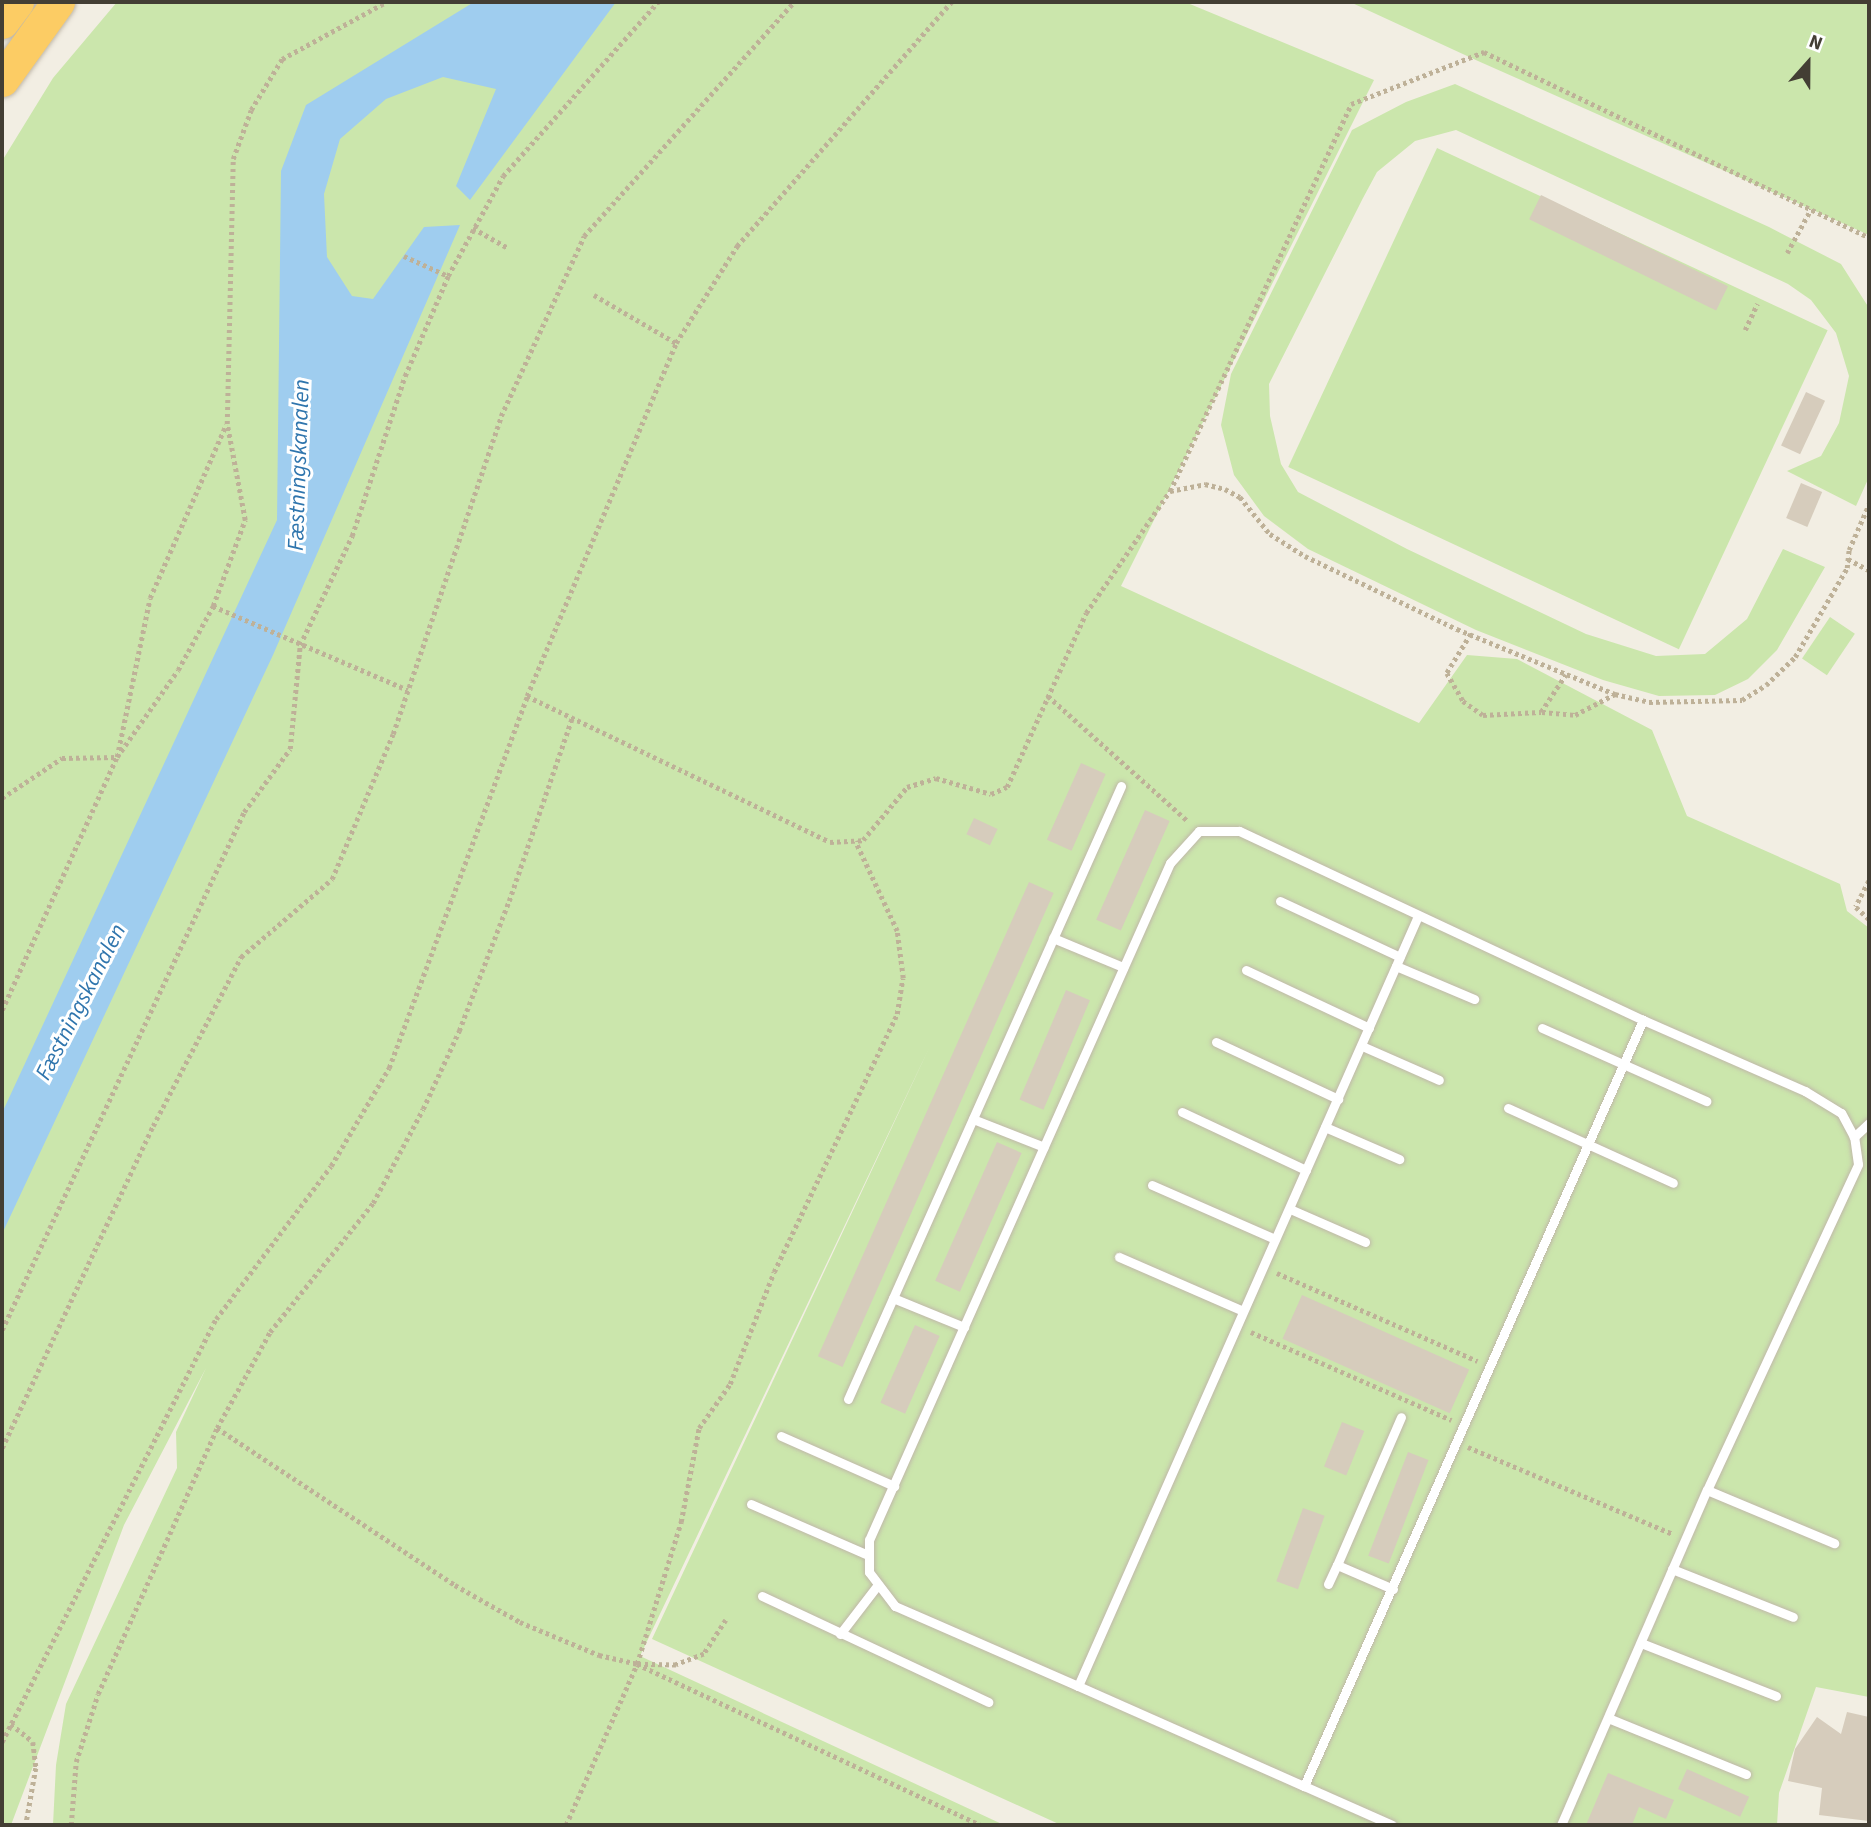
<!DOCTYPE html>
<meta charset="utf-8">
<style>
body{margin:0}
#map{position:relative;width:1871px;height:1827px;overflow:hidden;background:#f2eee3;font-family:"Source Sans 3",sans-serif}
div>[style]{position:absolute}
.green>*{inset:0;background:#cbe6ac;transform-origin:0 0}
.water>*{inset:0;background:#9fcdef}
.building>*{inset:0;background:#d6ccbc;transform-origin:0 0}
.path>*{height:4.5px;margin-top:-2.25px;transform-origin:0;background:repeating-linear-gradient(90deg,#beb198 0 3.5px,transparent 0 7px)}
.roads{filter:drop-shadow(0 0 2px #c0b8a9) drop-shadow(0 0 2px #c0b8a9)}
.lane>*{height:9px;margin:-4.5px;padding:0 4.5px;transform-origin:4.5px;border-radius:4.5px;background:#fff}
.highway>*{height:33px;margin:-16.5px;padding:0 16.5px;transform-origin:16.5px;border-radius:16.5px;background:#fccc64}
span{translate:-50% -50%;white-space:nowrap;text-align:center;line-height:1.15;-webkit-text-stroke:6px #fff;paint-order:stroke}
.water-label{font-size:23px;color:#2f75ad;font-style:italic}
.frame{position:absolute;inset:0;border:4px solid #433e34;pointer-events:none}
.north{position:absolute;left:1773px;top:28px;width:70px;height:70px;-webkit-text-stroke:5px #fff;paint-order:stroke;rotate:21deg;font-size:19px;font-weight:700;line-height:28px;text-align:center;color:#433e34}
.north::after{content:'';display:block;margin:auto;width:24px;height:32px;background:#433e34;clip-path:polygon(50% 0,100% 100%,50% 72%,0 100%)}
</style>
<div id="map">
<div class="green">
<div style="clip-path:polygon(117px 2px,1185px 2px,1374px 80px,1121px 586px,1419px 723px,1467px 655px,1517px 659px,1652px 730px,1687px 816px,1840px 884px,1847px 911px,1869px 928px,1869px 1697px,1816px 1687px,1779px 1793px,1777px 1825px,1061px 1825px,652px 1639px,930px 1046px,640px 1656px,1004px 1825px,53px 1825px,56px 1765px,66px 1704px,177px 1468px,176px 1432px,206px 1368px,124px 1525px,11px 1825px,2px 1825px,2px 161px,53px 78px)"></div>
<div style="clip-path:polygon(1350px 2px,1869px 2px,1869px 235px,1478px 61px)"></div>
<div style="clip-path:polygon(1455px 84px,1769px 227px,1841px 264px,1869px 308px,1869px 477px,1856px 506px,1787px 471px,1821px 456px,1839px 423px,1849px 376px,1836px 333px,1811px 300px,1788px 284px,1456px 130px,1415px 141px,1377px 172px,1363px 198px,1269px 384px,1270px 416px,1281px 464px,1298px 492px,1407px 549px,1586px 634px,1656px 656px,1705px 654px,1747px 619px,1783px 549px,1825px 567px,1777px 650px,1748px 679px,1715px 695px,1659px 696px,1603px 680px,1476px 630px,1308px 549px,1264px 516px,1234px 475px,1221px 425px,1231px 374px,1352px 130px,1406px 102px)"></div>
<div style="left:1437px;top:148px;width:431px;height:352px;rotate:25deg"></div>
<div style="left:1830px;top:617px;width:30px;height:50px;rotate:34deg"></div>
</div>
<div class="water">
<div style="clip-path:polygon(474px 2px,616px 2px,470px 200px,456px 186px,496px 89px,443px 77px,386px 99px,340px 139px,324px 194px,327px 257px,352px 296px,373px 299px,424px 227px,460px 225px,273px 655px,2px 1234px,2px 1113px,277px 520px,281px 171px,306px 105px)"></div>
</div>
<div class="building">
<div style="left:1541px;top:195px;width:208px;height:27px;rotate:26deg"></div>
<div style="left:1806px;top:392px;width:21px;height:59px;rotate:25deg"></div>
<div style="left:1801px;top:483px;width:23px;height:38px;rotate:23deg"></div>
<div style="left:1081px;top:763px;width:27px;height:84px;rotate:24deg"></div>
<div style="left:1145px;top:810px;width:27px;height:120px;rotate:24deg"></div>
<div style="left:974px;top:818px;width:26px;height:18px;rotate:25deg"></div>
<div style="left:1029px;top:882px;width:27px;height:519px;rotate:24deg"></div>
<div style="left:1066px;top:990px;width:26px;height:119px;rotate:23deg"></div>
<div style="left:997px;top:1142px;width:27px;height:152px;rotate:24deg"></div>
<div style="left:1302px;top:1295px;width:183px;height:48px;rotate:24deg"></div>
<div style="left:915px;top:1325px;width:27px;height:85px;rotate:24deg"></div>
<div style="left:1342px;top:1422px;width:24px;height:48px;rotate:22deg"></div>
<div style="left:1408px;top:1452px;width:22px;height:111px;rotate:21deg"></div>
<div style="left:1303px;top:1508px;width:23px;height:78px;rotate:20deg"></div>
<div style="clip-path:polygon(1847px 1712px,1869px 1717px,1869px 1821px,1819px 1815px,1822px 1788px,1788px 1781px,1795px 1749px,1817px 1717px,1841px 1734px)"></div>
<div style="left:1687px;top:1769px;width:68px;height:22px;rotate:24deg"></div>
<div style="clip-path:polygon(1608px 1773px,1674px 1800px,1666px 1819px,1639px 1807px,1632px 1825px,1586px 1825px)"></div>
</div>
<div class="path">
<div style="left:473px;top:228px;width:40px;rotate:29.7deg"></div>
<div style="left:1787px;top:253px;width:50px;rotate:-61.4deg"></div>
<div style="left:404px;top:256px;width:48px;rotate:24.4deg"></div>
<div style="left:594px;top:295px;width:95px;rotate:30.3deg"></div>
<div style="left:1745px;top:330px;width:29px;rotate:-65deg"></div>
<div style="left:1170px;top:491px;width:36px;rotate:-11deg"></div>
<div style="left:1205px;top:484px;width:21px;rotate:14deg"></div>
<div style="left:1225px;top:489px;width:17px;rotate:28deg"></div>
<div style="left:1240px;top:497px;width:48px;rotate:51deg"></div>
<div style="left:1270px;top:534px;width:41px;rotate:32.2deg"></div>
<div style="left:1305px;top:556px;width:169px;rotate:25.7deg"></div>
<div style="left:1457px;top:629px;width:171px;rotate:22.4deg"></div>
<div style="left:1615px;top:694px;width:35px;rotate:13deg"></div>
<div style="left:1649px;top:702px;width:93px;rotate:-1.2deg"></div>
<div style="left:1742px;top:700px;width:28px;rotate:-32deg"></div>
<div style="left:1766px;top:685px;width:40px;rotate:-44deg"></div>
<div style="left:1795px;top:657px;width:103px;rotate:-59.7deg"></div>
<div style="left:1847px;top:568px;width:18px;rotate:-84deg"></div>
<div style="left:1849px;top:550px;width:50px;rotate:-66.5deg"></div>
<div style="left:1848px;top:559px;width:24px;rotate:28deg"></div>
<div style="left:213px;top:606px;width:212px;rotate:23.3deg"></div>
<div style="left:1471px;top:634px;width:46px;rotate:121.6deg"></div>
<div style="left:1447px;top:673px;width:32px;rotate:60deg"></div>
<div style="left:1463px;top:701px;width:24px;rotate:35deg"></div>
<div style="left:1483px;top:715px;width:58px;rotate:-3deg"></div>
<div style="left:1541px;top:712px;width:45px;rotate:-56.7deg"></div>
<div style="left:527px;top:696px;width:336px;rotate:25.7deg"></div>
<div style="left:830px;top:842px;width:33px;rotate:-3deg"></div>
<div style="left:863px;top:840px;width:69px;rotate:-50.3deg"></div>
<div style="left:907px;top:787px;width:30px;rotate:-17deg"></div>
<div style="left:936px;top:778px;width:57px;rotate:16.2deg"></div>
<div style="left:991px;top:794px;width:17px;rotate:-24deg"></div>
<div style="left:1007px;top:787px;width:191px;rotate:-65.6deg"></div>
<div style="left:1086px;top:613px;width:148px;rotate:-55.5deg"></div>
<div style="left:1170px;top:491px;width:427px;rotate:-64.9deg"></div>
<div style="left:1351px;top:104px;width:143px;rotate:-21.4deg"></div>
<div style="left:1484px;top:52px;width:427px;rotate:25.7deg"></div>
<div style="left:1048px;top:696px;width:188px;rotate:41.8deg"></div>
<div style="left:1542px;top:712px;width:33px;rotate:5deg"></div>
<div style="left:1575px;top:715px;width:45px;rotate:-27.7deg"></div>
<div style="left:117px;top:757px;width:106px;rotate:-55deg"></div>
<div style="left:178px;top:670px;width:73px;rotate:-61.3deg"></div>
<div style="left:213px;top:606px;width:92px;rotate:-69.6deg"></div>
<div style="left:245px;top:520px;width:98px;rotate:-100.6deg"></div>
<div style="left:227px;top:424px;width:265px;rotate:-88.7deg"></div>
<div style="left:233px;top:159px;width:52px;rotate:-69.8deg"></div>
<div style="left:251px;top:110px;width:60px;rotate:-58.7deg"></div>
<div style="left:282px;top:59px;width:119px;rotate:-28.7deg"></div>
<div style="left:2px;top:798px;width:72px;rotate:-33.7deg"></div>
<div style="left:62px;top:758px;width:55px;rotate:-1deg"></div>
<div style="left:1869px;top:881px;width:29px;rotate:117deg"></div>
<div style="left:1856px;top:907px;width:18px;rotate:43deg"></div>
<div style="left:2px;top:1010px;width:278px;rotate:-65.6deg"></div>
<div style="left:117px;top:757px;width:162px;rotate:-78.3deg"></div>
<div style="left:150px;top:598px;width:189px;rotate:-66.3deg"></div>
<div style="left:1277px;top:1273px;width:219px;rotate:23.7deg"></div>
<div style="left:2px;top:1330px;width:572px;rotate:-64.96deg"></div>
<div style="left:244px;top:812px;width:78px;rotate:-53.9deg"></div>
<div style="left:290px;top:749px;width:104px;rotate:-84.5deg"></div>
<div style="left:300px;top:645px;width:121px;rotate:-64.5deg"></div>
<div style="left:352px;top:536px;width:169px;rotate:-71.7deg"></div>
<div style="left:405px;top:376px;width:109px;rotate:-66.7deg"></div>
<div style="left:448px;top:276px;width:114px;rotate:-61.2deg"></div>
<div style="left:503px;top:176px;width:233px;rotate:-48.3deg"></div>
<div style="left:1251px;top:1332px;width:219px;rotate:23.7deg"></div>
<div style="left:217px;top:1428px;width:285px;rotate:33.4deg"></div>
<div style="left:455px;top:1585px;width:75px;rotate:29.6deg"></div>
<div style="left:520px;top:1622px;width:86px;rotate:22.7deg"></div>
<div style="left:599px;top:1655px;width:39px;rotate:13deg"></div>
<div style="left:1468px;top:1447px;width:223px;rotate:23deg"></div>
<div style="left:2px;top:1448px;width:356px;rotate:-64.9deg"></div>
<div style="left:153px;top:1126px;width:191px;rotate:-62.5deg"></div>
<div style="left:241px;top:957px;width:120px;rotate:-40.6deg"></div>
<div style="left:332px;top:879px;width:157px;rotate:-67.2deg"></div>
<div style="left:393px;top:734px;width:336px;rotate:-71.2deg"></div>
<div style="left:501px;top:416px;width:198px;rotate:-65.2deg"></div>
<div style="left:584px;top:236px;width:314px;rotate:-48.1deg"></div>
<div style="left:726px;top:1620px;width:40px;rotate:122.9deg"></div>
<div style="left:704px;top:1654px;width:30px;rotate:159deg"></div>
<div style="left:676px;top:1665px;width:39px;rotate:-179deg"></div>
<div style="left:637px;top:1664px;width:380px;rotate:25.1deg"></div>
<div style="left:11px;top:1724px;width:28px;rotate:39deg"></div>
<div style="left:33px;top:1742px;width:26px;rotate:83deg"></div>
<div style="left:36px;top:1768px;width:58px;rotate:100deg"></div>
<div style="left:2px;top:1742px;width:474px;rotate:-63.2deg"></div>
<div style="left:216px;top:1319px;width:191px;rotate:-53.1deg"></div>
<div style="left:331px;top:1166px;width:114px;rotate:-59.4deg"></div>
<div style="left:389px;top:1068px;width:397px;rotate:-69.6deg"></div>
<div style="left:527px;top:696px;width:383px;rotate:-67.1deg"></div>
<div style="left:676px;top:343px;width:115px;rotate:-57.8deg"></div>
<div style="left:737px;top:246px;width:325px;rotate:-48.7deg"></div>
<div style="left:71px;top:1825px;width:63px;rotate:-85.5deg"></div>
<div style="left:76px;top:1762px;width:71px;rotate:-72.1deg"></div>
<div style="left:98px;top:1694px;width:291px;rotate:-65.9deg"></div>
<div style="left:217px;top:1428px;width:110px;rotate:-61.1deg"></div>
<div style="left:270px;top:1332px;width:165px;rotate:-51.4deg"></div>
<div style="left:373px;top:1203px;width:106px;rotate:-62deg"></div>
<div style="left:423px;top:1109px;width:86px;rotate:-65.2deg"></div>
<div style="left:459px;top:1031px;width:139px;rotate:-69deg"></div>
<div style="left:509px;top:901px;width:194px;rotate:-71deg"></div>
<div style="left:566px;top:1825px;width:176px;rotate:-66.2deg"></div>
<div style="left:637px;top:1664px;width:149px;rotate:-72.8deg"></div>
<div style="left:681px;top:1522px;width:96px;rotate:-79.2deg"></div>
<div style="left:699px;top:1428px;width:54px;rotate:-54.8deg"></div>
<div style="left:730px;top:1384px;width:120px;rotate:-68.6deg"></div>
<div style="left:774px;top:1272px;width:286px;rotate:-64.5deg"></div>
<div style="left:897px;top:1014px;width:36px;rotate:-81deg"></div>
<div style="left:903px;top:978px;width:47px;rotate:-97.3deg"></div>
<div style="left:897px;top:931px;width:99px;rotate:-115deg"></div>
</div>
<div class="roads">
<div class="lane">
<div style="left:1280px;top:901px;width:132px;rotate:25deg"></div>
<div style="left:1053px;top:938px;width:76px;rotate:22.5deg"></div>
<div style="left:1396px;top:966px;width:85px;rotate:22.9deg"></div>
<div style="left:1246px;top:970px;width:136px;rotate:25.2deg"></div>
<div style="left:1542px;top:1028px;width:180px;rotate:24deg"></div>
<div style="left:1216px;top:1042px;width:135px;rotate:25deg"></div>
<div style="left:1362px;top:1046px;width:84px;rotate:23.8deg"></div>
<div style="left:1508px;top:1108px;width:181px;rotate:24.4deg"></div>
<div style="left:1182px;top:1112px;width:137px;rotate:25.1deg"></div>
<div style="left:973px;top:1119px;width:76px;rotate:21.5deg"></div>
<div style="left:1325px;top:1127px;width:81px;rotate:23.4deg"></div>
<div style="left:1854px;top:1137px;width:21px;rotate:-43deg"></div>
<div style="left:1152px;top:1185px;width:134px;rotate:23.7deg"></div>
<div style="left:1290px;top:1209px;width:82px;rotate:23.7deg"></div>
<div style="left:1119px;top:1257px;width:135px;rotate:23.5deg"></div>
<div style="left:893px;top:1298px;width:77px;rotate:22.2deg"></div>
<div style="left:848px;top:1399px;width:671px;rotate:-65.99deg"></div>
<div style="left:781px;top:1436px;width:124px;rotate:23.9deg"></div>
<div style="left:1707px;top:1490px;width:138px;rotate:22.7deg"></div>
<div style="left:751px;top:1504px;width:128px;rotate:23.6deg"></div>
<div style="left:1672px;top:1569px;width:130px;rotate:21.6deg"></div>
<div style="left:1328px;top:1584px;width:21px;rotate:-65deg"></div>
<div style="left:1393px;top:1589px;width:61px;rotate:-156.8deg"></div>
<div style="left:1337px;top:1565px;width:161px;rotate:-66.6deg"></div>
<div style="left:762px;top:1596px;width:250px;rotate:25.1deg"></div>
<div style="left:840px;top:1634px;width:59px;rotate:-52.5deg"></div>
<div style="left:1641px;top:1643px;width:145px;rotate:21.4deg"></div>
<div style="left:1078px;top:1686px;width:842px;rotate:-66.18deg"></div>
<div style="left:1608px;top:1718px;width:149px;rotate:22.1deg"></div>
<div style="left:1304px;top:1786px;width:838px;rotate:-66.13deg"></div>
<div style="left:1643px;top:1020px;width:446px;rotate:-154.9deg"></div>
<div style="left:1239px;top:831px;width:40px;rotate:180deg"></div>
<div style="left:1199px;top:831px;width:43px;rotate:132.2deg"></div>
<div style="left:1170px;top:863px;width:741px;rotate:113.97deg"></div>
<div style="left:869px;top:1540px;width:32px;rotate:90deg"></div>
<div style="left:869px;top:1572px;width:43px;rotate:52.6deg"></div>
<div style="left:895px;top:1606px;width:200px;rotate:23.6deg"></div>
<div style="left:1078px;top:1686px;width:247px;rotate:23.9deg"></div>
<div style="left:1304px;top:1786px;width:96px;rotate:23.9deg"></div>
<div style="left:1561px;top:1825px;width:365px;rotate:-66.5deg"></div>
<div style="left:1707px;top:1490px;width:359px;rotate:-65.1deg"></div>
<div style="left:1858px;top:1164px;width:27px;rotate:-98deg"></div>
<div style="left:1854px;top:1137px;width:27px;rotate:-118deg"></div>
<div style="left:1841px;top:1113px;width:42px;rotate:-148.6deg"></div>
<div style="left:1805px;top:1091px;width:177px;rotate:-156.3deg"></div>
</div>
<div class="highway">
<div style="left:2px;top:22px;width:25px;rotate:-53deg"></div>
<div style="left:2px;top:80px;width:96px;rotate:-54.3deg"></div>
</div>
</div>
<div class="water-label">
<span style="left:299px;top:465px;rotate:-88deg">Fæstningskanalen</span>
<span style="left:81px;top:1002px;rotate:-63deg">Fæstningskanalen</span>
</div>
<div class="frame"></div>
<div class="north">N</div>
</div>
